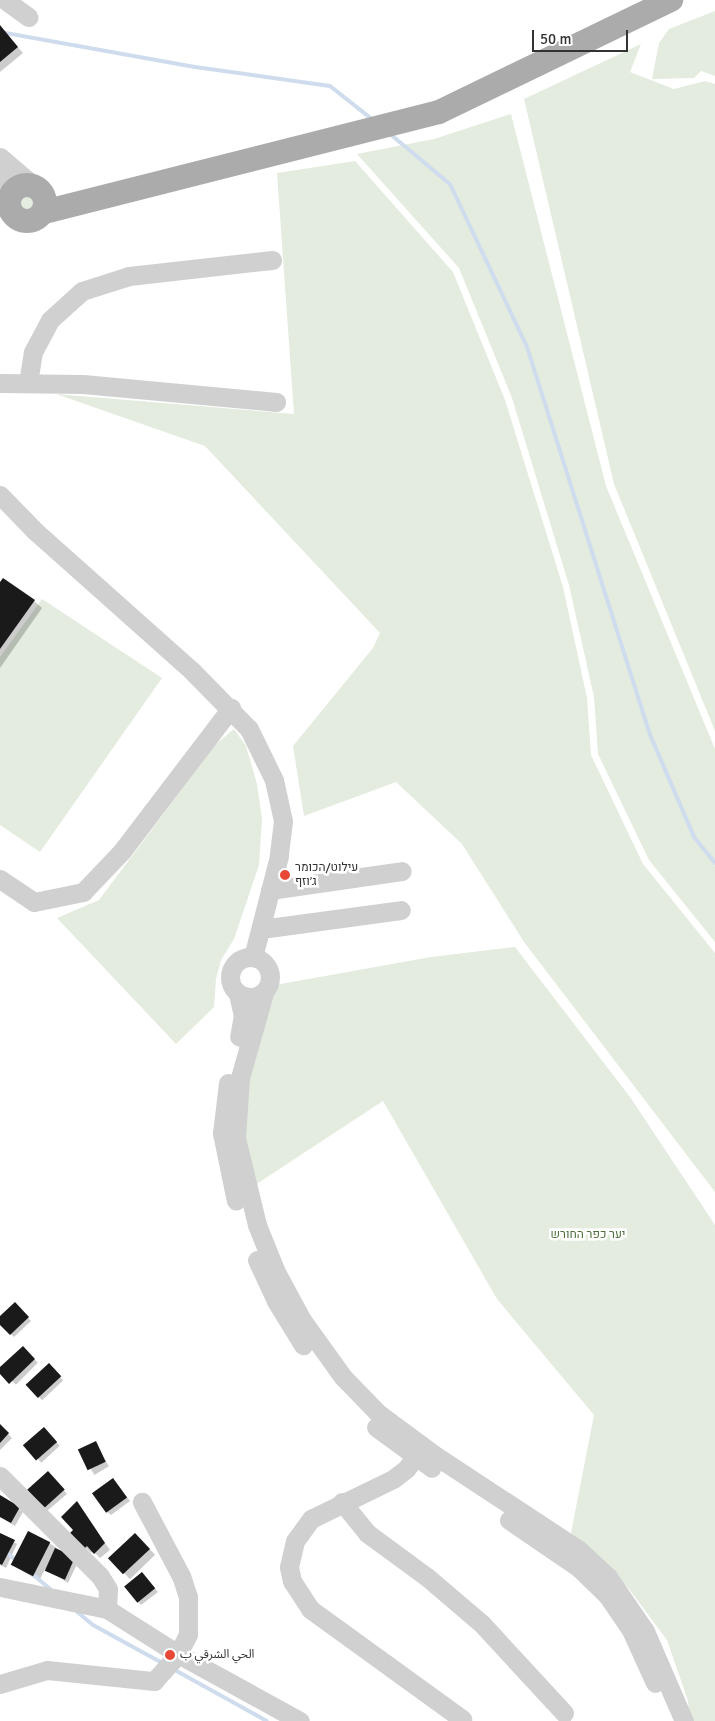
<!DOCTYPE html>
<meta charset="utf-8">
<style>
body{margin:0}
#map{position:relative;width:715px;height:1721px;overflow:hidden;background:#fff;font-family:Signika,"Noto Sans Arabic",Heebo,sans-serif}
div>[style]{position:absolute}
.green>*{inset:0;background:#e3ecdf}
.round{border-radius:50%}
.shadow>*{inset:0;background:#0003;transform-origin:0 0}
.stream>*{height:4px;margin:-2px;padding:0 2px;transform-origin:2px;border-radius:2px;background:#cedcee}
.building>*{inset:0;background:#1a1a1a;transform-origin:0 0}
.minor>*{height:19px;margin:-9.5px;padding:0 9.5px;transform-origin:9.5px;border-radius:9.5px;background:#d0d0d0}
.minor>.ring{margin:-9.5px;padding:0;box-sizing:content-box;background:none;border:19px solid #d0d0d0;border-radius:50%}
.major>*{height:24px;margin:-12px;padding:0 12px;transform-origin:12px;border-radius:12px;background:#ababab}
.major>.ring{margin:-12px;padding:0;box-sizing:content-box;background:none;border:24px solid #ababab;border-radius:50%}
.dots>*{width:14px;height:14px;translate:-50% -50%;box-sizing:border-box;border:2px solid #fff;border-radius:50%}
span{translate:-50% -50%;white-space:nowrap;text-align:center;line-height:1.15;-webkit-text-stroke:5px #fff;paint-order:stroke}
.poi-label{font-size:12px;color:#333}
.left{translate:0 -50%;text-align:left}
.park-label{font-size:12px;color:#4d703e}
.scale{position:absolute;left:532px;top:30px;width:96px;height:22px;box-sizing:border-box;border:2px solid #333;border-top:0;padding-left:6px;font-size:15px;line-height:18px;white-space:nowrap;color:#333;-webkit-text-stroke:4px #fff;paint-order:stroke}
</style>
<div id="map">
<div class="green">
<div style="clip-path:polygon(715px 11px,715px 76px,701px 71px,694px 78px,652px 79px,659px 43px,669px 29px)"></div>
<div style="clip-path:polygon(641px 44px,630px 72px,674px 89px,705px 81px,715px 84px,715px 731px,614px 484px,524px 99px)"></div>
<div style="clip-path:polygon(511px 114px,606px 486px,715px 749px,715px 942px,649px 860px,598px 754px,594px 697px,569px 585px,512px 398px,459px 268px,357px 154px,434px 139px)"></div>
<div style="clip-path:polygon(355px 161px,453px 272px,505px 400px,563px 587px,587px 698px,591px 755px,643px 864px,715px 953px,715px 1192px,524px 942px,462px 844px,396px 782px,304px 816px,293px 746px,373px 648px,380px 633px,205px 446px,56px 394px,294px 414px,277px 173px)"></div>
<div class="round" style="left:16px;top:193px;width:22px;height:22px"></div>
<div style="clip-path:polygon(42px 599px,162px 678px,40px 852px,0 825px,0 657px)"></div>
<div style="clip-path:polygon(234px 729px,246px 746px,257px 784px,262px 819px,259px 865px,234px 939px,221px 960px,216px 979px,214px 1007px,176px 1044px,57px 918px,99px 900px,216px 744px)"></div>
<div style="clip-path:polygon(515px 947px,630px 1097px,715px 1225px,715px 1721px,690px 1721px,688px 1701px,667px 1640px,629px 1589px,571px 1533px,594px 1415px,497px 1299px,383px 1101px,255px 1185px,242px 1124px,264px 987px,431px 957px)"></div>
</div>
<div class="shadow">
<div style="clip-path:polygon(0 27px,23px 53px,0 72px)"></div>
<div style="clip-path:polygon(0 584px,34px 601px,42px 608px,0 668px)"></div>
<div style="clip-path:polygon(15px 1304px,31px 1321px,14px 1337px,0 1323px,0 1318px)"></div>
<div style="left:23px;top:1348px;width:21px;height:31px;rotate:45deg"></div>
<div style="left:49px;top:1365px;width:21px;height:29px;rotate:47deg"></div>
<div style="clip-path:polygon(0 1426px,12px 1438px,0 1450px)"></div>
<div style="left:44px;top:1429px;width:23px;height:25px;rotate:47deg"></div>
<div style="left:95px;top:1443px;width:27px;height:17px;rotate:59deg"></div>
<div style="clip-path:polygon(52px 1476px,67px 1494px,47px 1511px,44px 1507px)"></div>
<div style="clip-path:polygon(116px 1483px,130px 1501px,111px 1515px,107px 1512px)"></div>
<div style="clip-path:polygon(0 1496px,23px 1512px,15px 1526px,0 1517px)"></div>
<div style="clip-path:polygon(77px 1503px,110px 1550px,100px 1558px,93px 1551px,91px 1553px,71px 1533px,75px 1530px)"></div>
<div style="clip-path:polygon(0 1534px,17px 1544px,6px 1568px,0 1565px)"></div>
<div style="left:135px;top:1534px;width:29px;height:35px;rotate:46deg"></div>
<div style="clip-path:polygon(49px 1543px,78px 1562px,68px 1583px,45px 1569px,39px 1581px,13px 1565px)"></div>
<div style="clip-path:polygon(145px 1577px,158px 1592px,141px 1605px,126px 1587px)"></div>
</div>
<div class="stream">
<div style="left:0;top:32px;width:198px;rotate:10.2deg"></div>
<div style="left:195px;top:67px;width:136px;rotate:8deg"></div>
<div style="left:330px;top:86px;width:55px;rotate:38.3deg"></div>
<div style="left:390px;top:134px;width:78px;rotate:39.8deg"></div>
<div style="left:450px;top:184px;width:180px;rotate:64.7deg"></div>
<div style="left:527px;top:347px;width:409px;rotate:72.4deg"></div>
<div style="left:651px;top:737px;width:109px;rotate:66.7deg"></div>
<div style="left:694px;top:837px;width:33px;rotate:51deg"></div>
<div style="left:0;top:1547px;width:23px;rotate:40deg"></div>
<div style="left:31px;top:1573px;width:25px;rotate:40deg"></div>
<div style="left:75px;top:1610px;width:23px;rotate:40deg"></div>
<div style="left:93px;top:1625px;width:79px;rotate:28.8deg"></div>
<div style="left:173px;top:1669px;width:107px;rotate:29deg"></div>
</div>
<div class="building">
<div style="clip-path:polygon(0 25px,18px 47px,0 62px)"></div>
<div style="clip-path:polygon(3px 578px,35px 600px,0 649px,0 582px)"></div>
<div style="clip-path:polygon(15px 1302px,29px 1317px,10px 1335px,0 1325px,0 1316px)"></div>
<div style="clip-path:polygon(23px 1346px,35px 1359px,9px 1384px,0 1374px,0 1367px)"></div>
<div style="left:49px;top:1363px;width:18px;height:32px;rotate:47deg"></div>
<div style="clip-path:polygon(0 1424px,9px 1433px,0 1443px)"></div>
<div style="left:44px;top:1427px;width:20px;height:28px;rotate:49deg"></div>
<div style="left:96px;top:1441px;width:23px;height:20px;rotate:65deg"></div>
<div style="left:48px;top:1471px;width:25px;height:28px;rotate:48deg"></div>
<div style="left:113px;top:1478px;width:24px;height:26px;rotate:54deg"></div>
<div style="clip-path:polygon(0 1495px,20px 1507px,11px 1523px,0 1517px)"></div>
<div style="clip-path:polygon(77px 1501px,105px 1543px,94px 1554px,87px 1546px,84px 1549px,70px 1533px,73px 1530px,61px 1517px)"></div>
<div style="left:28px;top:1531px;width:25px;height:38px;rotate:27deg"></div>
<div style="clip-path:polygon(0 1533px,15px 1540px,2px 1565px,0 1564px)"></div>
<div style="left:135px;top:1533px;width:22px;height:37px;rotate:47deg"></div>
<div style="left:55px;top:1548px;width:22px;height:25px;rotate:24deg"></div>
<div style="left:142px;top:1572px;width:21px;height:23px;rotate:51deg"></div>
</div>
<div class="minor">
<div style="left:5px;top:0;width:29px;rotate:36deg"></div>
<div style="left:0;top:157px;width:45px;rotate:40.5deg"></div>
<div style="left:0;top:170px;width:26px;rotate:59deg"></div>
<div style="left:0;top:383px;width:83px;rotate:0.7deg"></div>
<div style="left:83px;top:384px;width:194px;rotate:5.3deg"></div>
<div style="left:28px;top:383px;width:31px;rotate:-81deg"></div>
<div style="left:33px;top:352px;width:36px;rotate:-62deg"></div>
<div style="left:50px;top:320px;width:43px;rotate:-42.2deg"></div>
<div style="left:82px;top:291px;width:49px;rotate:-17.7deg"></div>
<div style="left:129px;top:276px;width:144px;rotate:-6.4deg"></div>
<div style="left:0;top:495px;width:50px;rotate:45.8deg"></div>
<div style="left:35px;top:531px;width:212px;rotate:41.7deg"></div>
<div style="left:193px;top:672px;width:80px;rotate:45.5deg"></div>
<div style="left:249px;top:729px;width:57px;rotate:63.9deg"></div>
<div style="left:274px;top:780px;width:42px;rotate:77.6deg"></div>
<div style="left:283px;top:821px;width:35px;rotate:97deg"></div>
<div style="left:279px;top:856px;width:104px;rotate:104.4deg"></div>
<div style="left:0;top:879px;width:41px;rotate:34.1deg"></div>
<div style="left:34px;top:902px;width:50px;rotate:-11.5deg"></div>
<div style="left:83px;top:892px;width:57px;rotate:-46.4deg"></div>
<div style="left:122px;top:851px;width:180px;rotate:-52.7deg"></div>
<div style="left:270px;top:890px;width:133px;rotate:-8.2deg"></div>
<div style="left:261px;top:929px;width:141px;rotate:-7.7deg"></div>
<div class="ring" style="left:230px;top:957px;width:21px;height:21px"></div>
<div style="left:264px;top:993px;width:88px;rotate:105.8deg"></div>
<div style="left:240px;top:1078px;width:60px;rotate:93.8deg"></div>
<div style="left:236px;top:1138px;width:89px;rotate:76.4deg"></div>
<div style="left:257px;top:1225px;width:51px;rotate:68deg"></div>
<div style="left:276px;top:1272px;width:55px;rotate:61.6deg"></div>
<div style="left:302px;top:1320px;width:70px;rotate:54.3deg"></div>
<div style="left:343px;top:1377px;width:52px;rotate:45.8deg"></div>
<div style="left:379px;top:1414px;width:71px;rotate:36.4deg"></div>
<div style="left:436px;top:1456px;width:171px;rotate:33.3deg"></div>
<div style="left:579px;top:1550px;width:40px;rotate:43deg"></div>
<div style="left:608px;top:1577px;width:65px;rotate:55.6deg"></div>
<div style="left:645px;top:1631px;width:98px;rotate:66.6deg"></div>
<div style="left:238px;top:994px;width:22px;rotate:77deg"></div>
<div style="left:243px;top:1015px;width:22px;rotate:100deg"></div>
<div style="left:228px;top:1083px;width:50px;rotate:96.8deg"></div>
<div style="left:222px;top:1133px;width:69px;rotate:78.4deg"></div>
<div style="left:257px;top:1260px;width:45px;rotate:65.1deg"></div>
<div style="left:276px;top:1301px;width:52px;rotate:58.5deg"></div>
<div style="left:376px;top:1427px;width:69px;rotate:36.2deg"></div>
<div style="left:422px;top:1448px;width:26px;rotate:127deg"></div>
<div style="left:406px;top:1469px;width:16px;rotate:142deg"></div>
<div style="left:393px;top:1479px;width:91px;rotate:154deg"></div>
<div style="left:311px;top:1519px;width:27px;rotate:126deg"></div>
<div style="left:295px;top:1541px;width:27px;rotate:103deg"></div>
<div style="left:289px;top:1567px;width:14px;rotate:78deg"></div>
<div style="left:292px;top:1581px;width:33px;rotate:57deg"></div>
<div style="left:310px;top:1609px;width:188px;rotate:35.9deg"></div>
<div style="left:0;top:1476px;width:141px;rotate:45deg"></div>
<div style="left:100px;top:1576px;width:15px;rotate:58deg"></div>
<div style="left:108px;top:1589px;width:20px;rotate:93deg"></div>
<div style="left:342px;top:1502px;width:40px;rotate:51deg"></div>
<div style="left:367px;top:1533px;width:74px;rotate:36.3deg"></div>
<div style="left:427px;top:1577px;width:72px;rotate:40.5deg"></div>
<div style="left:482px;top:1624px;width:121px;rotate:47.3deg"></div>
<div style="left:509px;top:1520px;width:85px;rotate:34.4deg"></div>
<div style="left:579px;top:1568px;width:39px;rotate:44deg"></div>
<div style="left:607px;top:1595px;width:42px;rotate:55.6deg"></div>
<div style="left:631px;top:1630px;width:58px;rotate:65.6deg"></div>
<div style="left:0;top:1587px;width:109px;rotate:11.6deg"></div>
<div style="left:107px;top:1609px;width:84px;rotate:32.4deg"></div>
<div style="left:178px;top:1654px;width:139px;rotate:28.8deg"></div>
<div style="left:0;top:1684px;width:49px;rotate:-16.6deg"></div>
<div style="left:47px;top:1670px;width:108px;rotate:5.9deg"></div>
<div style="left:154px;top:1681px;width:36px;rotate:-48deg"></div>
<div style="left:178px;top:1654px;width:22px;rotate:-63deg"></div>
<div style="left:188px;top:1634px;width:37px;rotate:-90deg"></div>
<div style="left:188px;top:1597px;width:22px;rotate:-108deg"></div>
<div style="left:181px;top:1576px;width:84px;rotate:-117.8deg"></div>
</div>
<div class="major">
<div class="ring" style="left:9px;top:185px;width:12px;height:12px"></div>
<div style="left:44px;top:212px;width:407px;rotate:-14.2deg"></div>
<div style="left:439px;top:112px;width:258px;rotate:-25.8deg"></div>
</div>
<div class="dots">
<div style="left:285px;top:875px;background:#e84836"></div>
<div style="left:170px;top:1655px;background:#e84836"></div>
</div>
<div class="poi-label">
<span class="left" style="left:295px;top:875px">עילוט/הכומר<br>ג׳וזף</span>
<span class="left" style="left:180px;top:1655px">الحي الشرقي ب</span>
</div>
<div class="park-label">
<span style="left:588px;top:1235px">יער כפר החורש</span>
</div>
<div class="scale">50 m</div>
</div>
